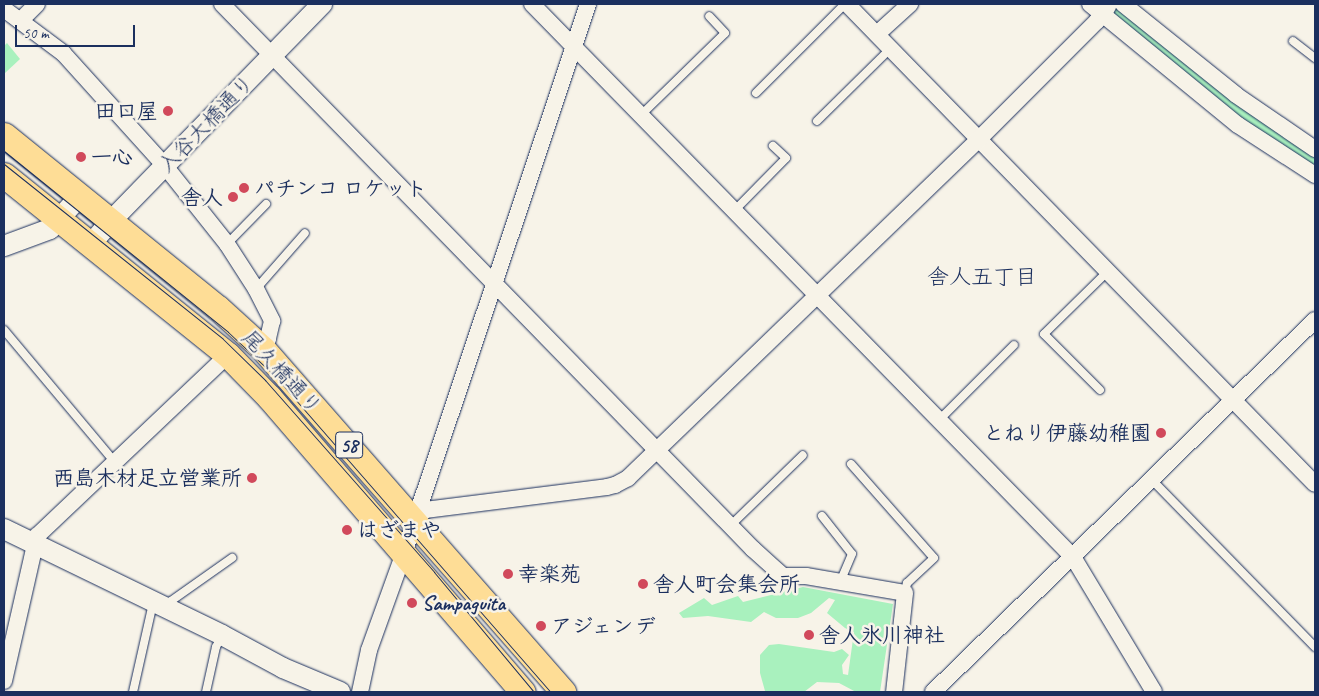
<!DOCTYPE html>
<meta charset="utf-8">
<style>
body{margin:0}
#map{position:relative;width:1319px;height:696px;overflow:hidden;background:#f7f3e8;font-family:Caveat,"Klee One",sans-serif}
div>[style]{position:absolute}
.green>*{inset:0;background:#a9f1be}
.roads{filter:drop-shadow(0 0 1px #1b2f5e) drop-shadow(0 0 1px #1b2f5e)}
.service>*{height:8px;margin:-4px;padding:0 4px;transform-origin:4px;border-radius:4px;background:#f7f3e8}
.minor>*{height:16px;margin:-8px;padding:0 8px;transform-origin:8px;border-radius:8px;background:#f7f3e8}
.tertiary>*{height:20px;margin:-10px;padding:0 10px;transform-origin:10px;border-radius:10px;background:#f7f3e8}
.primary>*{height:25px;margin:-12.5px;padding:0 12.5px;transform-origin:12.5px;border-radius:12.5px;background:#fedd96}
.tram>*{height:1px;margin:-0.5px;padding:0 0.5px;transform-origin:0.5px;border-radius:0.5px;background:#1b2f5e}
.dots>*{width:14px;height:14px;translate:-50% -50%;box-sizing:border-box;border:2px solid #f7f3e8;border-radius:50%}
span{translate:-50% -50%;white-space:nowrap;text-align:center;line-height:1.15;-webkit-text-stroke:5px #f7f3e8;paint-order:stroke}
.shield-label span{padding:1px 4px;background:#f7f3e8;border:1px solid;border-radius:4px;-webkit-text-stroke-width:0}
.shield-label{font-size:20px;color:#1b2f5e;font-weight:700}
.poi-label{font-size:21px;color:#1b2f5e;font-weight:700}
.right{translate:-100% -50%;text-align:right}
.left{translate:0 -50%;text-align:left}
.street-label{font-size:21px;color:#1b2f5e}
.neighbourhood-label{font-size:22px;color:#1b2f5e}
.frame{position:absolute;inset:0;border:5px solid #1b2f5e;pointer-events:none}
.scale{position:absolute;left:15px;top:25px;width:120px;height:22px;box-sizing:border-box;border:2px solid #1b2f5e;border-top:0;padding-left:6px;font-size:15px;line-height:18px;white-space:nowrap;color:#1b2f5e;-webkit-text-stroke:4px #f7f3e8;paint-order:stroke}
</style>
<div id="map">
<div class="green">
<div style="clip-path:polygon(1098px 4px,1117px 4px,1315px 154px,1315px 168px,1230px 112px)"></div>
<div style="clip-path:polygon(7px 43px,20px 59px,4px 74px,4px 46px)"></div>
<div style="clip-path:polygon(803px 587px,893px 604px,880px 692px,856px 692px,839px 683px,817px 682px,804px 692px,765px 691px,760px 673px,760px 655px,769px 645px,779px 644px,834px 652px,842px 649px,849px 655px,842px 665px,843px 674px,848px 675px,854px 632px,845px 628px,827px 613px,835px 600px,829px 598px,811px 613px,798px 618px,776px 618px,764px 612px,751px 622px,708px 616px,683px 618px,679px 613px,704px 598px,712px 605px,738px 596px,743px 602px)"></div>
</div>
<div class="roads">
<div class="service">
<div style="left:1293px;top:41px;width:28px;rotate:38deg"></div>
<div style="left:756px;top:93px;width:126px;rotate:-45deg"></div>
<div style="left:641px;top:115px;width:117px;rotate:-44.3deg"></div>
<div style="left:725px;top:33px;width:23px;rotate:-133deg"></div>
<div style="left:817px;top:121px;width:104px;rotate:-44.6deg"></div>
<div style="left:734px;top:211px;width:74px;rotate:-45.5deg"></div>
<div style="left:786px;top:158px;width:18px;rotate:-137deg"></div>
<div style="left:227px;top:244px;width:56px;rotate:-45.7deg"></div>
<div style="left:256px;top:289px;width:74px;rotate:-48.8deg"></div>
<div style="left:4px;top:330px;width:171px;rotate:50deg"></div>
<div style="left:1100px;top:390px;width:79px;rotate:-135deg"></div>
<div style="left:1044px;top:334px;width:88px;rotate:-44.5deg"></div>
<div style="left:939px;top:420px;width:106px;rotate:-45deg"></div>
<div style="left:851px;top:464px;width:125px;rotate:48.6deg"></div>
<div style="left:934px;top:558px;width:37px;rotate:137deg"></div>
<div style="left:907px;top:583px;width:10px;rotate:101deg"></div>
<div style="left:1153px;top:481px;width:232px;rotate:45.7deg"></div>
<div style="left:822px;top:516px;width:48px;rotate:51.7deg"></div>
<div style="left:852px;top:554px;width:30px;rotate:113deg"></div>
<div style="left:731px;top:525px;width:100px;rotate:-44.2deg"></div>
<div style="left:167px;top:608px;width:8px;rotate:-60deg"></div>
<div style="left:171px;top:601px;width:75px;rotate:-35.2deg"></div>
<div style="left:133px;top:692px;width:91px;rotate:-77.3deg"></div>
<div style="left:206px;top:692px;width:46px;rotate:-77.5deg"></div>
<div style="left:216px;top:647px;width:13px;rotate:-63deg"></div>
</div>
<div class="minor">
<div style="left:222px;top:4px;width:761px;rotate:45.75deg"></div>
<div style="left:753px;top:549px;width:40px;rotate:42deg"></div>
<div style="left:783px;top:576px;width:23px"></div>
<div style="left:806px;top:576px;width:100px;rotate:9.7deg"></div>
<div style="left:905px;top:593px;width:100px;rotate:96.3deg"></div>
<div style="left:532px;top:4px;width:774px;rotate:45.63deg"></div>
<div style="left:1073px;top:557px;width:157px;rotate:59deg"></div>
<div style="left:847px;top:4px;width:670px;rotate:45.73deg"></div>
<div style="left:1090px;top:4px;width:191px;rotate:39.3deg"></div>
<div style="left:1238px;top:125px;width:92px;rotate:33deg"></div>
<div style="left:1123px;top:4px;width:145px;rotate:38.8deg"></div>
<div style="left:1236px;top:95px;width:96px;rotate:34.4deg"></div>
<div style="left:4px;top:9px;width:74px;rotate:36.7deg"></div>
<div style="left:63px;top:53px;width:152px;rotate:47.9deg"></div>
<div style="left:165px;top:166px;width:100px;rotate:51.5deg"></div>
<div style="left:227px;top:244px;width:54px;rotate:57.2deg"></div>
<div style="left:256px;top:289px;width:36px;rotate:63deg"></div>
<div style="left:272px;top:321px;width:18px;rotate:103deg"></div>
<div style="left:268px;top:339px;width:11px;rotate:117deg"></div>
<div style="left:20px;top:21px;width:24px;rotate:-45deg"></div>
<div style="left:877px;top:34px;width:45px;rotate:-42.3deg"></div>
<div style="left:415px;top:520px;width:14px;rotate:-45deg"></div>
<div style="left:425px;top:510px;width:183px;rotate:-7.2deg"></div>
<div style="left:607px;top:487px;width:8px;rotate:-14deg"></div>
<div style="left:615px;top:485px;width:15px;rotate:-28deg"></div>
<div style="left:628px;top:478px;width:488px;rotate:-44deg"></div>
<div style="left:979px;top:139px;width:167px;rotate:-45deg"></div>
<div style="left:1097px;top:21px;width:9px;rotate:-58deg"></div>
<div style="left:4px;top:681px;width:149px;rotate:-77.2deg"></div>
<div style="left:37px;top:536px;width:263px;rotate:-43.5deg"></div>
<div style="left:360px;top:692px;width:43px;rotate:-77.9deg"></div>
<div style="left:369px;top:650px;width:103px;rotate:-70.2deg"></div>
<div style="left:404px;top:553px;width:579px;rotate:-71.47deg"></div>
<div style="left:933px;top:692px;width:533px;rotate:-44.24deg"></div>
</div>
<div class="tertiary">
<div style="left:1102px;top:13px;width:10px;rotate:-61deg"></div>
<div style="left:91px;top:244px;width:30px;rotate:-49deg"></div>
<div style="left:111px;top:221px;width:303px;rotate:-45.8deg"></div>
<div style="left:4px;top:246px;width:49px;rotate:-20.3deg"></div>
<div style="left:50px;top:229px;width:45px;rotate:-47.7deg"></div>
<div style="left:4px;top:529px;width:242px;rotate:25.9deg"></div>
<div style="left:222px;top:635px;width:69px;rotate:28.4deg"></div>
<div style="left:283px;top:668px;width:62px;rotate:22.8deg"></div>
</div>
<div class="primary">
<div style="left:4px;top:135px;width:275px;rotate:39deg"></div>
<div style="left:218px;top:308px;width:61px;rotate:42.3deg"></div>
<div style="left:263px;top:349px;width:456px;rotate:48.8deg"></div>
<div style="left:4px;top:175px;width:287px;rotate:38.8deg"></div>
<div style="left:228px;top:355px;width:59px;rotate:45.7deg"></div>
<div style="left:269px;top:397px;width:389px;rotate:49.3deg"></div>
</div>
</div>
<div class="tram">
<div style="left:4px;top:151px;width:288px;rotate:38.9deg"></div>
<div style="left:228px;top:332px;width:63px;rotate:43.1deg"></div>
<div style="left:274px;top:375px;width:421px;rotate:48.9deg"></div>
<div style="left:4px;top:164px;width:280px;rotate:38.6deg"></div>
<div style="left:223px;top:339px;width:59px;rotate:44.3deg"></div>
<div style="left:265px;top:380px;width:256px;rotate:48.6deg"></div>
<div style="left:434px;top:572px;width:156px;rotate:50.2deg"></div>
</div>
<div class="dots">
<div style="left:168px;top:111px;background:#d1495b"></div>
<div style="left:81px;top:157px;background:#d1495b"></div>
<div style="left:244px;top:188px;background:#d1495b"></div>
<div style="left:233px;top:197px;background:#d1495b"></div>
<div style="left:1161px;top:433px;background:#d1495b"></div>
<div style="left:252px;top:478px;background:#d1495b"></div>
<div style="left:347px;top:530px;background:#d1495b"></div>
<div style="left:508px;top:574px;background:#d1495b"></div>
<div style="left:643px;top:584px;background:#d1495b"></div>
<div style="left:412px;top:603px;background:#d1495b"></div>
<div style="left:541px;top:626px;background:#d1495b"></div>
<div style="left:809px;top:635px;background:#d1495b"></div>
</div>
<div class="shield-label">
<span style="left:349px;top:445px">58</span>
</div>
<div class="poi-label">
<span class="right" style="left:158px;top:111px">田口屋</span>
<span class="left" style="left:91px;top:157px">一心</span>
<span class="left" style="left:254px;top:188px">パチンコ ロケット</span>
<span class="right" style="left:223px;top:197px">舎人</span>
<span class="right" style="left:1151px;top:433px">とねり伊藤幼稚園</span>
<span class="right" style="left:242px;top:478px">西島木材足立営業所</span>
<span class="left" style="left:357px;top:530px">はざまや</span>
<span class="left" style="left:518px;top:574px">幸楽苑</span>
<span class="left" style="left:653px;top:584px">舎人町会集会所</span>
<span class="left" style="left:422px;top:603px">Sampaguita</span>
<span class="left" style="left:551px;top:626px">アジェンデ</span>
<span class="left" style="left:819px;top:635px">舎人氷川神社</span>
</div>
<div class="street-label">
<span style="left:206px;top:124px;rotate:-46deg">入谷大橋通り</span>
<span style="left:282px;top:372px;rotate:47deg">尾久橋通り</span>
</div>
<div class="neighbourhood-label">
<span style="left:982px;top:278px">舎人五丁目</span>
</div>
<div class="frame"></div>
<div class="scale">50 m</div>
</div>
